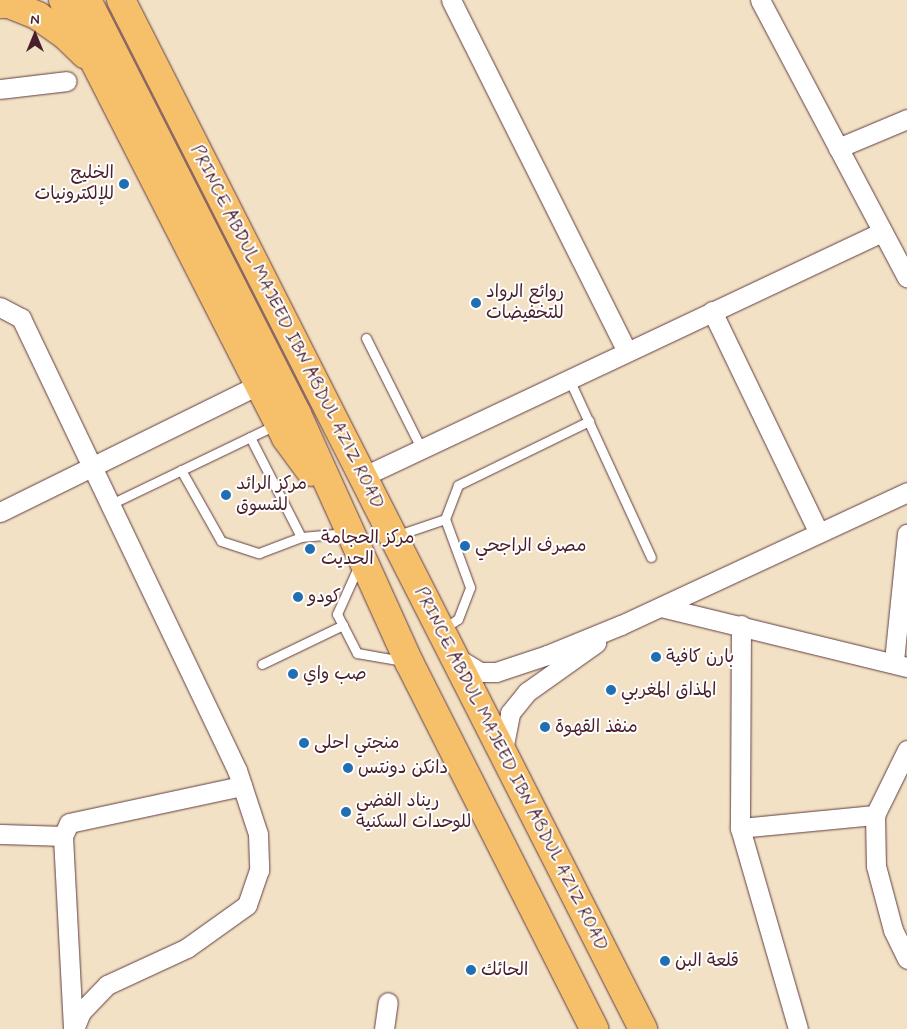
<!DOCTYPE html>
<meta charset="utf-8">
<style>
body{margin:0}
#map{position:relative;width:907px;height:1029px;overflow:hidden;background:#f2e1c4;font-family:Mynerve,"Playpen Sans Arabic",sans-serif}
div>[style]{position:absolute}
.roads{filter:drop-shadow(0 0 1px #633c42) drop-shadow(0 0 1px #633c42)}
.lane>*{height:9px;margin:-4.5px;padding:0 4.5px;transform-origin:4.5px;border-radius:4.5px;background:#fff}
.street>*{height:19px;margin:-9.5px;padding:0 9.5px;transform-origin:9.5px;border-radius:9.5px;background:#fff}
.primary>*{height:28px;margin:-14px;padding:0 14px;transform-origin:14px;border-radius:14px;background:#f6c06b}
.dots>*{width:14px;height:14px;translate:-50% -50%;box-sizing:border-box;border:2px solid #fff;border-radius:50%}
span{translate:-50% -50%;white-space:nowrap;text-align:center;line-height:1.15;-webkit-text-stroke:4px #fff;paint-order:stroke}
.poi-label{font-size:18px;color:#4a1f2b}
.right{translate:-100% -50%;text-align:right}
.left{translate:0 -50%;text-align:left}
.street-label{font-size:18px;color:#4a1f2b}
.north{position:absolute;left:10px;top:10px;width:50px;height:50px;-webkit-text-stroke:4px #fff;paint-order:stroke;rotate:0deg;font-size:14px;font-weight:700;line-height:20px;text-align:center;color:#4a1f2b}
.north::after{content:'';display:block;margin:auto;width:18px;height:22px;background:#4a1f2b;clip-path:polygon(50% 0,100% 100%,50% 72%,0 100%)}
</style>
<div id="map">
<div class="roads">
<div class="lane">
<div style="left:366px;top:338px;width:123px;rotate:63.4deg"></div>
<div style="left:569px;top:379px;width:196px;rotate:65.3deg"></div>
<div style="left:250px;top:437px;width:112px;rotate:63deg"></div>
<div style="left:181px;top:470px;width:81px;rotate:60.6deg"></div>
<div style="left:221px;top:541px;width:40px;rotate:18deg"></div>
<div style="left:259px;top:553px;width:45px;rotate:-20.9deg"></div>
<div style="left:301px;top:537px;width:46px;rotate:-5deg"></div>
<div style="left:111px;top:504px;width:182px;rotate:-25.7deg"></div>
<div style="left:395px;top:536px;width:53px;rotate:-18.8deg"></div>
<div style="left:359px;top:565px;width:54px;rotate:114.2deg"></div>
<div style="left:337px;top:614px;width:44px;rotate:62.9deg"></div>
<div style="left:357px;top:653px;width:47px;rotate:9.9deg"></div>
<div style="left:443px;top:629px;width:18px;rotate:-34deg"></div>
<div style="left:458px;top:619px;width:34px;rotate:-69deg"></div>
<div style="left:470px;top:587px;width:72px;rotate:-110.2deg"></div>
<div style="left:445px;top:519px;width:36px;rotate:-69deg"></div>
<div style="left:458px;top:485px;width:146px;rotate:-26deg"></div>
<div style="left:262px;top:664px;width:90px;rotate:-25.7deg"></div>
</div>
<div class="street">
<div style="left:451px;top:0;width:393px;rotate:63.4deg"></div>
<div style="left:760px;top:0;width:314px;rotate:62.1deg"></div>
<div style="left:0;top:89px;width:67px;rotate:-6.8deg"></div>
<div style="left:838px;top:148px;width:75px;rotate:-22.8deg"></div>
<div style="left:0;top:307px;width:24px;rotate:28deg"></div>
<div style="left:21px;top:318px;width:501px;rotate:64.46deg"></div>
<div style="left:237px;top:770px;width:67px;rotate:71.8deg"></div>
<div style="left:258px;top:834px;width:36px;rotate:88deg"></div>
<div style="left:259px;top:870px;width:37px;rotate:109deg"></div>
<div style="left:247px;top:905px;width:74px;rotate:144.4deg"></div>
<div style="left:187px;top:948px;width:88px;rotate:155.2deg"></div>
<div style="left:107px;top:985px;width:37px;rotate:134deg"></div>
<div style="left:81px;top:1012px;width:18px;rotate:112deg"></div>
<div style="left:712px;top:311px;width:246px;rotate:64.3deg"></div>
<div style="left:362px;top:477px;width:575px;rotate:-25.23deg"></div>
<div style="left:0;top:512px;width:288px;rotate:-26.2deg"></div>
<div style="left:661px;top:607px;width:253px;rotate:13.7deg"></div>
<div style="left:741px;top:625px;width:203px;rotate:90.3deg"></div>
<div style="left:740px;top:828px;width:209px;rotate:73.9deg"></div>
<div style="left:455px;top:657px;width:29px;rotate:31deg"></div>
<div style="left:480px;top:672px;width:16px"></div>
<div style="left:496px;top:672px;width:54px;rotate:-18.4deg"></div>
<div style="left:547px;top:655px;width:80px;rotate:-22.1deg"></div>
<div style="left:621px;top:625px;width:315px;rotate:-24.9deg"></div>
<div style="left:894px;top:661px;width:128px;rotate:-84.2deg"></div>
<div style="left:503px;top:750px;width:38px;rotate:-79deg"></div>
<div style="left:510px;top:713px;width:27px;rotate:-51deg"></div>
<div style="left:527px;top:692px;width:85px;rotate:-35.4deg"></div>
<div style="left:907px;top:750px;width:72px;rotate:116.2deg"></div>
<div style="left:875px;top:815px;width:51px;rotate:88.9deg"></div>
<div style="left:876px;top:866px;width:66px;rotate:75.1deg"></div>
<div style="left:893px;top:930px;width:32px;rotate:64deg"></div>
<div style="left:740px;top:828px;width:136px;rotate:-5.5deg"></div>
<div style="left:0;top:834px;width:63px;rotate:1.8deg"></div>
<div style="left:73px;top:1028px;width:192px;rotate:-93deg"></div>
<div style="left:63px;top:836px;width:14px;rotate:-65deg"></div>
<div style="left:69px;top:823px;width:177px;rotate:-12.1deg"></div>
<div style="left:384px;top:1029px;width:27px;rotate:-82deg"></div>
</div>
<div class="primary">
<div style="left:63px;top:0;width:492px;rotate:63deg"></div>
<div style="left:286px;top:438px;width:42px;rotate:53.7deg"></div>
<div style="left:87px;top:0;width:464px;rotate:63.1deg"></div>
<div style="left:297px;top:414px;width:272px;rotate:65.7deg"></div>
<div style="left:409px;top:662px;width:411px;rotate:63.2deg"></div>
<div style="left:121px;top:0;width:1154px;rotate:63.1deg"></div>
<div style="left:0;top:4px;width:9px"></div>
<div style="left:9px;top:4px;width:31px;rotate:22deg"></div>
<div style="left:38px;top:16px;width:33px;rotate:35deg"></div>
<div style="left:65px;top:35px;width:28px;rotate:44deg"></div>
</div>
</div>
<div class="dots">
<div style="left:124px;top:184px;background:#1f6fb2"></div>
<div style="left:476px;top:303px;background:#1f6fb2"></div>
<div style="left:226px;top:495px;background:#1f6fb2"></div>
<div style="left:465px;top:546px;background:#1f6fb2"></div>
<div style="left:310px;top:549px;background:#1f6fb2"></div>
<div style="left:298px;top:597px;background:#1f6fb2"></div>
<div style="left:656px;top:657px;background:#1f6fb2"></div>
<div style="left:293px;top:674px;background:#1f6fb2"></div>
<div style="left:611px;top:690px;background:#1f6fb2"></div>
<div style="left:545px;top:727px;background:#1f6fb2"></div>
<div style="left:304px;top:743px;background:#1f6fb2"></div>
<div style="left:348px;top:768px;background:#1f6fb2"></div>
<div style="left:346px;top:812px;background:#1f6fb2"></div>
<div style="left:665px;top:961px;background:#1f6fb2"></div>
<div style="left:471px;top:970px;background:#1f6fb2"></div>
</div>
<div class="poi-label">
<span class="right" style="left:114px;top:184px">الخليج<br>للإلكترونيات</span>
<span class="left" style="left:486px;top:303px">روائع الرواد<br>للتخفيضات</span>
<span class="left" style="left:236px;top:495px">مركز الرائد<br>للتسوق</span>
<span class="left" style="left:321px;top:549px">مركز الحجامة<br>الحديث</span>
<span class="left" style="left:475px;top:546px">مصرف الراجحي</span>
<span class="left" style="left:308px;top:597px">كودو</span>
<span class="left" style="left:666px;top:657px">بارن كافية</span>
<span class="left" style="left:303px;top:674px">صب واي</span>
<span class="left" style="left:621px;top:690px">المذاق المغربي</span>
<span class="left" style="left:555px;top:727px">منفذ القهوة</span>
<span class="left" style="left:314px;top:743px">منجتي احلى</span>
<span class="left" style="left:358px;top:768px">دانكن دونتس</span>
<span class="left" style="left:356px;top:812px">ريناد الفضي<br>للوحدات السكنية</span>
<span class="left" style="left:675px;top:961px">قلعة البن</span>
<span class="left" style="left:481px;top:970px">الحائك</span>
</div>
<div class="street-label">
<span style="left:287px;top:327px;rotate:63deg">PRINCE ABDUL MAJEED IBN ABDUL AZIZ ROAD</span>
<span style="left:511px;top:769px;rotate:63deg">PRINCE ABDUL MAJEED IBN ABDUL AZIZ ROAD</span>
</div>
<div class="north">N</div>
</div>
